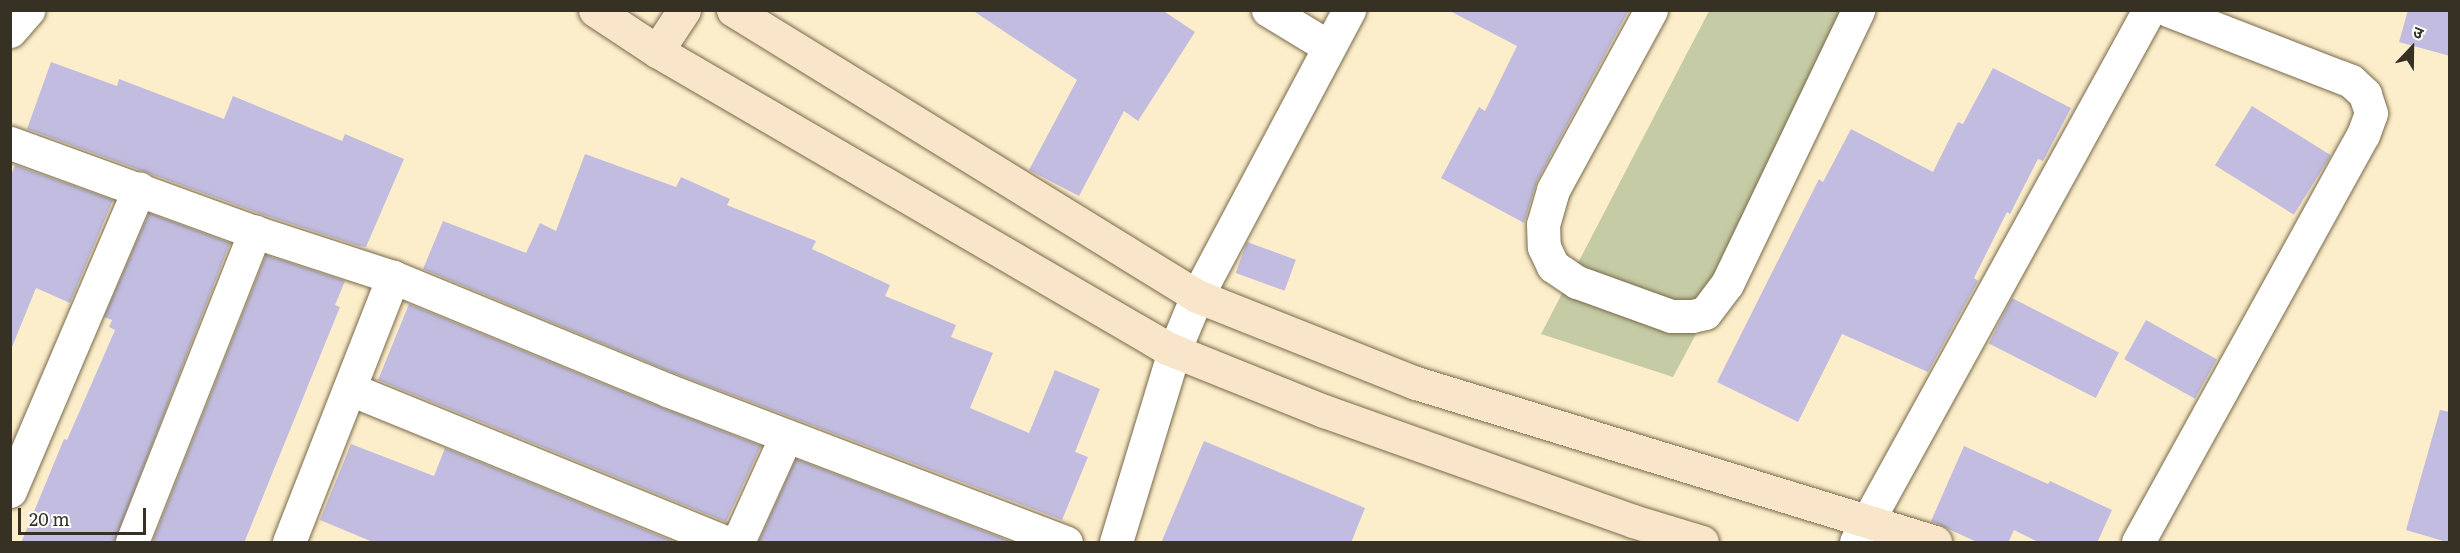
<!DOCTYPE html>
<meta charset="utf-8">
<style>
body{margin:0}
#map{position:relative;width:2460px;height:553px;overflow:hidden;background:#fdeecb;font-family:Literata,"Noto Sans Devanagari",serif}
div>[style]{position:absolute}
.green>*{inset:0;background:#c5cba4}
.building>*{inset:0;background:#c2bde0;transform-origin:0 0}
.roads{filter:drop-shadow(0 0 2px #786a4b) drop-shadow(0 0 2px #786a4b)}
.street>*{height:33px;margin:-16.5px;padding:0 16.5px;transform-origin:16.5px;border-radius:16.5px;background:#fff}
.secondary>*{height:33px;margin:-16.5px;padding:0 16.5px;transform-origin:16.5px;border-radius:16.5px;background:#f9e6ca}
span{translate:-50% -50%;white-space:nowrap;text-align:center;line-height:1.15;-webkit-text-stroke:5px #fff;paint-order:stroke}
.frame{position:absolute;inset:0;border:12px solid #373123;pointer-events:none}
.north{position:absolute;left:2382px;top:18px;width:60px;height:60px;-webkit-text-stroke:4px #fff;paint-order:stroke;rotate:22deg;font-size:16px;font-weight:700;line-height:24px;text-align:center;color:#373123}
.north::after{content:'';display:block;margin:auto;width:21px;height:27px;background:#373123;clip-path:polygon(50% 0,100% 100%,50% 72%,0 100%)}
.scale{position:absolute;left:18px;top:508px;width:128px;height:27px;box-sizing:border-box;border:3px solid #373123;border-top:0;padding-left:8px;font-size:18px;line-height:21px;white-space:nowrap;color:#373123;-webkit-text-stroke:4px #fff;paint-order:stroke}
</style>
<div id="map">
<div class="green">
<div style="clip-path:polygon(1709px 11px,1869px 11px,1673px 377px,1541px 334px)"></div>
</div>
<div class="building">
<div style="clip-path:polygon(972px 10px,1162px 10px,1195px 32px,1138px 121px,1124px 111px,1079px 196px,1029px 170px,1077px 80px)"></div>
<div style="clip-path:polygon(1448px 10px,1629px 10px,1537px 181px,1524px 223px,1441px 178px,1479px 107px,1485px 111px,1517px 46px)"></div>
<div style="clip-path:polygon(2408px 10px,2450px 10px,2450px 56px,2399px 42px)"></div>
<div style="clip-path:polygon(51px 62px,117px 86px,119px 79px,224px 119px,233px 96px,342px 141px,345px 134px,404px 159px,366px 247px,359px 246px,261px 214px,27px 129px)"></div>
<div style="clip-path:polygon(1993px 68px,2071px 108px,2043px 161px,2038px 159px,2010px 214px,2007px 212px,1974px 278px,1978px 281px,1928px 372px,1842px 334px,1798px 422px,1717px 382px,1819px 179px,1823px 182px,1851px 129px,1933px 172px,1958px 122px,1963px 124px)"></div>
<div style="left:2252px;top:106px;width:93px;height:70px;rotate:32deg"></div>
<div style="clip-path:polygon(585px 154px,676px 187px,681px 177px,730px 199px,727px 205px,816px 241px,812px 249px,890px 285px,885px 296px,956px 325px,951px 337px,993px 353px,970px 408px,1029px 433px,1055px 370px,1100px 389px,1075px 452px,1088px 457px,1062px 520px,674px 373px,423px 269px,443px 221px,526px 253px,540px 223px,556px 231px)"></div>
<div style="clip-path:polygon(15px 165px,113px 200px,70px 303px,36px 288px,12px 347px,10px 177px)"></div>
<div style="clip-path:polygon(149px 213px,230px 243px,114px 543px,21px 543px,64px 439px,67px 440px,115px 330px,109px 327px,112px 320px,104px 317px)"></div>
<div style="left:1247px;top:242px;width:52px;height:33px;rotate:20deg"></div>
<div style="clip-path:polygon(266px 255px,345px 281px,335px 305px,340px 307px,244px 543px,152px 543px)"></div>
<div style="left:2012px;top:298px;width:120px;height:51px;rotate:27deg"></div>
<div style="clip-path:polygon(409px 304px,660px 407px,761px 446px,726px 522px,378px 380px)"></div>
<div style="left:2146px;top:320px;width:81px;height:45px;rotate:29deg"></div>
<div style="clip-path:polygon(2440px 410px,2450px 412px,2450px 543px,2406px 530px)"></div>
<div style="clip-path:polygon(1204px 441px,1365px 508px,1351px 543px,1161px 543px)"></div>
<div style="clip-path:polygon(351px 444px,434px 476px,445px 448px,677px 543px,375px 543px,320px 520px)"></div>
<div style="clip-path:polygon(1964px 446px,2048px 484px,2050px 481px,2112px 510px,2097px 543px,2040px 543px,2014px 530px,2008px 543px,1979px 543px,1931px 521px)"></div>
<div style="clip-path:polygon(796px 459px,1015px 543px,758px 543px)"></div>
</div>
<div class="roads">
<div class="street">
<div style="left:1268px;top:10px;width:71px;rotate:31.2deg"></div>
<div style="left:1651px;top:10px;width:205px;rotate:118.6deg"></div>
<div style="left:1553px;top:190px;width:35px;rotate:106deg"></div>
<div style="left:1543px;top:224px;width:23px;rotate:88deg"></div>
<div style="left:1544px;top:247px;width:21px;rotate:65deg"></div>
<div style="left:1553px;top:266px;width:29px;rotate:34deg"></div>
<div style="left:1577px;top:282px;width:100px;rotate:19.9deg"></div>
<div style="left:1671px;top:316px;width:21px"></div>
<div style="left:1692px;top:316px;width:13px;rotate:-13deg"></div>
<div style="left:1705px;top:313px;width:36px;rotate:-53deg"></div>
<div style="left:1727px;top:284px;width:304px;rotate:-64.4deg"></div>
<div style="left:10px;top:31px;width:28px;rotate:-49deg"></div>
<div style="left:10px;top:143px;width:261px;rotate:20deg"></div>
<div style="left:255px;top:232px;width:145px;rotate:18.1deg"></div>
<div style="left:393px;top:277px;width:296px;rotate:22.4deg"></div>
<div style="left:667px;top:390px;width:427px;rotate:20.9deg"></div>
<div style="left:350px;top:389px;width:405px;rotate:22.2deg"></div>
<div style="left:10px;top:491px;width:329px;rotate:-66.9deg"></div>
<div style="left:132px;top:542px;width:334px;rotate:-68.4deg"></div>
<div style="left:289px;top:542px;width:285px;rotate:-68.6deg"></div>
<div style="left:738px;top:542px;width:116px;rotate:-65.6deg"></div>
<div style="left:1116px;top:542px;width:200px;rotate:-73.1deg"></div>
<div style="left:1174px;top:351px;width:60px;rotate:-67.3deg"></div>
<div style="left:1197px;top:296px;width:324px;rotate:-62deg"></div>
<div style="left:1856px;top:542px;width:607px;rotate:-61.16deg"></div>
<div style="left:2138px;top:542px;width:465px;rotate:-61.1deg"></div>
<div style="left:2363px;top:135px;width:23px;rotate:-70deg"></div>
<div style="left:2371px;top:113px;width:20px;rotate:-108deg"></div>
<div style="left:2365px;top:94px;width:19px;rotate:-137deg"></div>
<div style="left:2351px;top:81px;width:196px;rotate:-158.8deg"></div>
</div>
<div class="secondary">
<div style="left:595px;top:10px;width:74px;rotate:33.5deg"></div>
<div style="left:657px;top:51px;width:590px;rotate:30.21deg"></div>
<div style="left:1167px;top:348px;width:169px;rotate:21.9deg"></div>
<div style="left:1324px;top:411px;width:328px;rotate:19.6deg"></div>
<div style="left:1633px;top:521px;width:72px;rotate:16.9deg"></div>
<div style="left:733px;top:10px;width:545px;rotate:31.65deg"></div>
<div style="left:1197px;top:296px;width:236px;rotate:21.7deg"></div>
<div style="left:1416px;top:383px;width:543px;rotate:17.03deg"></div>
<div style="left:657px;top:51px;width:49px;rotate:-56.6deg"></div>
</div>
</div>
<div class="frame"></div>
<div class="north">उ</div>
<div class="scale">20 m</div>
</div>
